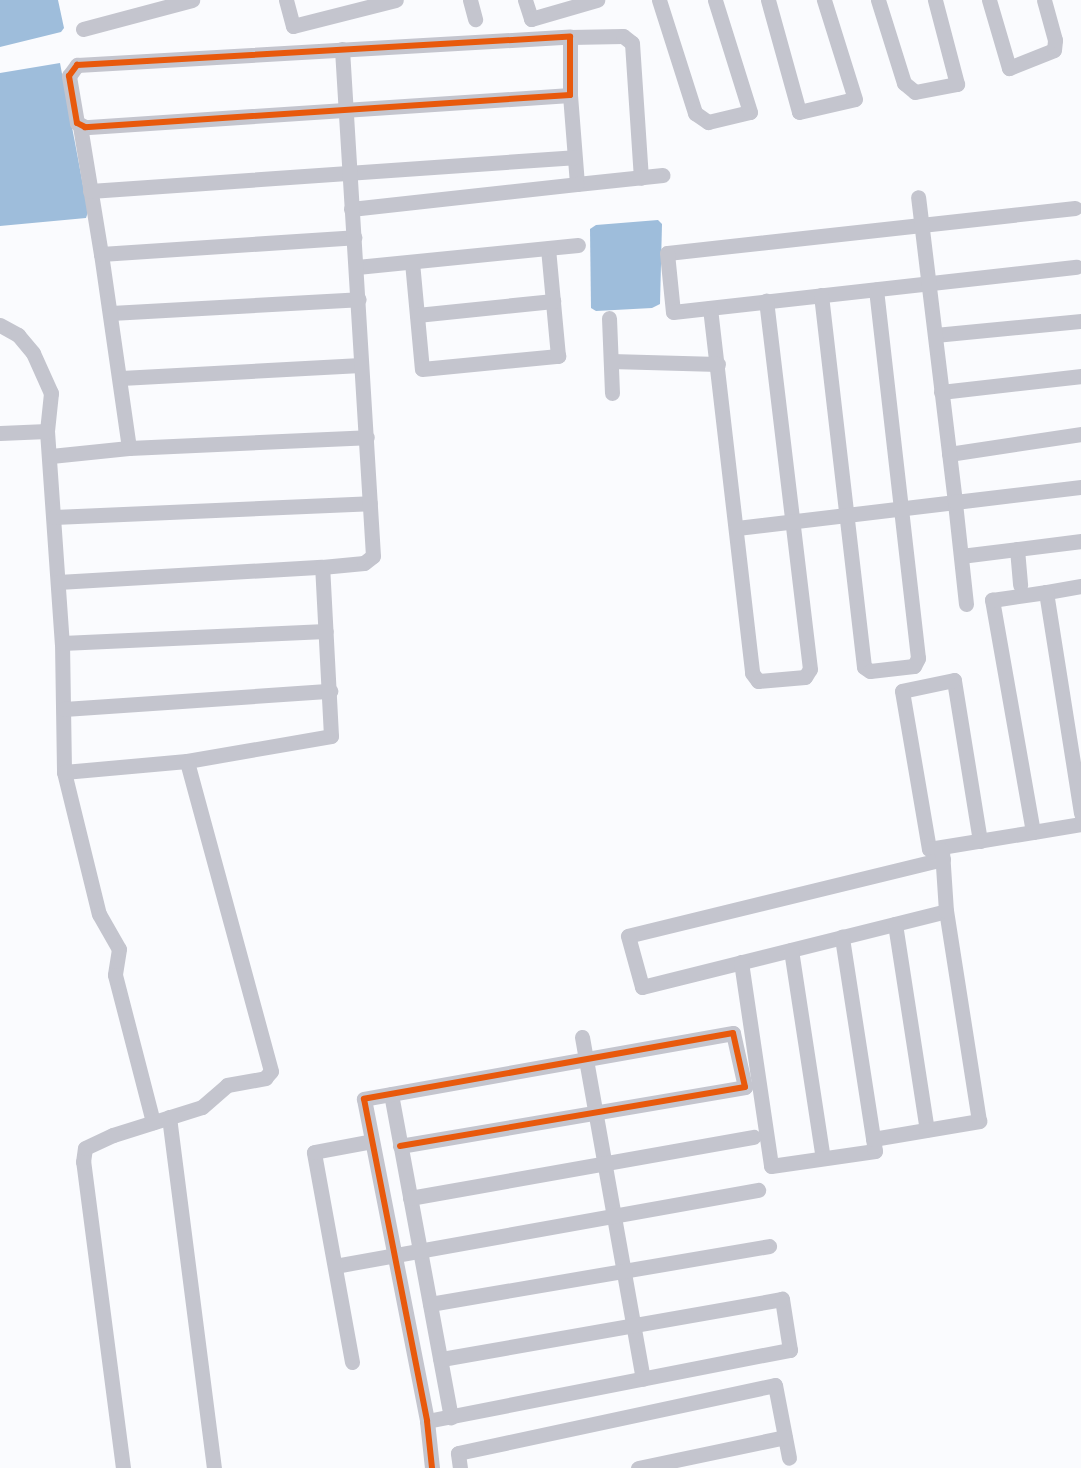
<!DOCTYPE html>
<style>
body{margin:0}
#map{position:relative;width:1081px;height:1468px;overflow:hidden;background:#fafbfe;font-family:Montserrat,sans-serif}
div>[style]{position:absolute}
.water>*{inset:0;background:#9ebddb}
.street>*{height:15px;margin:-7.5px;padding:0 7.5px;transform-origin:7.5px;border-radius:7.5px;background:#c4c5ce}
.cycleway>*{height:6px;margin:-3px;padding:0 3px;transform-origin:3px;border-radius:3px;background:#e8590c}
span{translate:-50% -50%;white-space:nowrap;text-align:center;line-height:1.15;-webkit-text-stroke:4.5px #fff;paint-order:stroke}
</style>
<div id="map">
<div class="water">
<div style="clip-path:polygon(0 0,58px 0,64px 28px,61px 32px,0 47px)"></div>
<div style="clip-path:polygon(60px 63px,88px 212px,86px 218px,0 226px,0 73px)"></div>
<div style="clip-path:polygon(658px 220px,662px 224px,660px 304px,652px 308px,596px 311px,591px 308px,590px 229px,596px 225px)"></div>
</div>
<div class="street">
<div style="left:286px;top:0;width:27px;rotate:75deg"></div>
<div style="left:293px;top:26px;width:106px;rotate:-14.2deg"></div>
<div style="left:470px;top:0;width:20px;rotate:75deg"></div>
<div style="left:525px;top:0;width:20px;rotate:72deg"></div>
<div style="left:531px;top:19px;width:69px;rotate:-16.1deg"></div>
<div style="left:659px;top:0;width:119px;rotate:72.3deg"></div>
<div style="left:695px;top:113px;width:16px;rotate:35deg"></div>
<div style="left:708px;top:122px;width:43px;rotate:-13.4deg"></div>
<div style="left:750px;top:112px;width:117px;rotate:-107.4deg"></div>
<div style="left:768px;top:0;width:116px;rotate:74.5deg"></div>
<div style="left:799px;top:112px;width:57px;rotate:-13.1deg"></div>
<div style="left:855px;top:99px;width:104px;rotate:-107.4deg"></div>
<div style="left:878px;top:0;width:87px;rotate:72.6deg"></div>
<div style="left:904px;top:83px;width:14px;rotate:39deg"></div>
<div style="left:915px;top:92px;width:43px;rotate:-10.8deg"></div>
<div style="left:957px;top:84px;width:87px;rotate:-104.7deg"></div>
<div style="left:989px;top:0;width:71px;rotate:73.6deg"></div>
<div style="left:1009px;top:68px;width:48px;rotate:-21.8deg"></div>
<div style="left:1054px;top:50px;width:10px;rotate:-84deg"></div>
<div style="left:1055px;top:40px;width:41px;rotate:-105.4deg"></div>
<div style="left:83px;top:29px;width:113px;rotate:-14.9deg"></div>
<div style="left:570px;top:37px;width:58px;rotate:90deg"></div>
<div style="left:570px;top:95px;width:486px;rotate:176.2deg"></div>
<div style="left:85px;top:127px;width:9px;rotate:-153deg"></div>
<div style="left:77px;top:123px;width:48px;rotate:-99.7deg"></div>
<div style="left:69px;top:76px;width:14px;rotate:-54deg"></div>
<div style="left:77px;top:65px;width:494px;rotate:-3.3deg"></div>
<div style="left:570px;top:37px;width:53px;rotate:-1.1deg"></div>
<div style="left:623px;top:36px;width:11px;rotate:38deg"></div>
<div style="left:632px;top:43px;width:135px;rotate:86.2deg"></div>
<div style="left:570px;top:95px;width:89px;rotate:85.5deg"></div>
<div style="left:577px;top:184px;width:86px;rotate:-6deg"></div>
<div style="left:80px;top:126px;width:130px;rotate:80.7deg"></div>
<div style="left:90px;top:191px;width:485px;rotate:-4deg"></div>
<div style="left:1075px;top:208px;width:410px;rotate:173.7deg"></div>
<div style="left:667px;top:253px;width:59px;rotate:84.2deg"></div>
<div style="left:673px;top:312px;width:406px;rotate:-6.4deg"></div>
<div style="left:351px;top:209px;width:227px;rotate:-6.3deg"></div>
<div style="left:412px;top:262px;width:107px;rotate:84.7deg"></div>
<div style="left:422px;top:369px;width:137px;rotate:-5.5deg"></div>
<div style="left:558px;top:356px;width:108px;rotate:-95.3deg"></div>
<div style="left:357px;top:267px;width:222px;rotate:-5.7deg"></div>
<div style="left:821px;top:295px;width:374px;rotate:83.4deg"></div>
<div style="left:864px;top:667px;width:7px;rotate:34deg"></div>
<div style="left:870px;top:671px;width:44px;rotate:-6.5deg"></div>
<div style="left:914px;top:666px;width:9px;rotate:-63deg"></div>
<div style="left:918px;top:658px;width:371px;rotate:-96.5deg"></div>
<div style="left:710px;top:308px;width:367px;rotate:83.4deg"></div>
<div style="left:752px;top:673px;width:10px;rotate:53deg"></div>
<div style="left:758px;top:681px;width:47px;rotate:-4.9deg"></div>
<div style="left:805px;top:677px;width:9px;rotate:-58deg"></div>
<div style="left:810px;top:669px;width:371px;rotate:-96.8deg"></div>
<div style="left:111px;top:313px;width:248px;rotate:-3.2deg"></div>
<div style="left:417px;top:315px;width:137px;rotate:-5.9deg"></div>
<div style="left:609px;top:318px;width:75px;rotate:87.7deg"></div>
<div style="left:0;top:325px;width:21px;rotate:29deg"></div>
<div style="left:18px;top:335px;width:23px;rotate:50deg"></div>
<div style="left:33px;top:353px;width:44px;rotate:65.8deg"></div>
<div style="left:51px;top:393px;width:38px;rotate:96deg"></div>
<div style="left:47px;top:431px;width:213px;rotate:86deg"></div>
<div style="left:62px;top:643px;width:129px;rotate:89.1deg"></div>
<div style="left:64px;top:772px;width:146px;rotate:76.2deg"></div>
<div style="left:99px;top:914px;width:40px;rotate:60.3deg"></div>
<div style="left:119px;top:949px;width:26px;rotate:99deg"></div>
<div style="left:115px;top:975px;width:152px;rotate:75.5deg"></div>
<div style="left:935px;top:335px;width:147px;rotate:-5.5deg"></div>
<div style="left:611px;top:361px;width:107px;rotate:1.6deg"></div>
<div style="left:121px;top:378px;width:240px;rotate:-3.1deg"></div>
<div style="left:941px;top:392px;width:141px;rotate:-6.5deg"></div>
<div style="left:0;top:433px;width:47px;rotate:-2.4deg"></div>
<div style="left:129px;top:448px;width:196px;rotate:-98.2deg"></div>
<div style="left:101px;top:254px;width:254px;rotate:-3.8deg"></div>
<div style="left:949px;top:454px;width:134px;rotate:-8.6deg"></div>
<div style="left:51px;top:456px;width:78px;rotate:-5.9deg"></div>
<div style="left:129px;top:448px;width:238px;rotate:-2.6deg"></div>
<div style="left:54px;top:517px;width:316px;rotate:-2.5deg"></div>
<div style="left:737px;top:528px;width:220px;rotate:-6.8deg"></div>
<div style="left:955px;top:502px;width:307px;rotate:-96.9deg"></div>
<div style="left:1017px;top:549px;width:36px;rotate:85deg"></div>
<div style="left:961px;top:556px;width:121px;rotate:-7.1deg"></div>
<div style="left:58px;top:582px;width:264px;rotate:-3.3deg"></div>
<div style="left:322px;top:567px;width:42px;rotate:-5.4deg"></div>
<div style="left:364px;top:563px;width:11px;rotate:-38deg"></div>
<div style="left:373px;top:556px;width:508px;rotate:-93.5deg"></div>
<div style="left:1081px;top:586px;width:36px;rotate:170deg"></div>
<div style="left:1046px;top:592px;width:224px;rotate:81deg"></div>
<div style="left:966px;top:604px;width:103px;rotate:-96.2deg"></div>
<div style="left:955px;top:502px;width:127px;rotate:-6.8deg"></div>
<div style="left:62px;top:643px;width:264px;rotate:-2.6deg"></div>
<div style="left:64px;top:709px;width:267px;rotate:-3.9deg"></div>
<div style="left:64px;top:772px;width:123px;rotate:-5.1deg"></div>
<div style="left:187px;top:761px;width:146px;rotate:-9.8deg"></div>
<div style="left:331px;top:736px;width:169px;rotate:-93deg"></div>
<div style="left:1033px;top:832px;width:236px;rotate:-100deg"></div>
<div style="left:992px;top:600px;width:55px;rotate:-8.4deg"></div>
<div style="left:980px;top:841px;width:163px;rotate:-99.2deg"></div>
<div style="left:954px;top:680px;width:53px;rotate:168.1deg"></div>
<div style="left:902px;top:691px;width:160px;rotate:80.3deg"></div>
<div style="left:929px;top:849px;width:105px;rotate:-9.3deg"></div>
<div style="left:1033px;top:832px;width:49px;rotate:-9.5deg"></div>
<div style="left:943px;top:859px;width:324px;rotate:166.3deg"></div>
<div style="left:628px;top:936px;width:53px;rotate:74.6deg"></div>
<div style="left:642px;top:987px;width:313px;rotate:-14deg"></div>
<div style="left:895px;top:924px;width:208px;rotate:81.2deg"></div>
<div style="left:791px;top:950px;width:210px;rotate:81.3deg"></div>
<div style="left:741px;top:962px;width:206px;rotate:81.6deg"></div>
<div style="left:771px;top:1166px;width:105px;rotate:-8.2deg"></div>
<div style="left:875px;top:1151px;width:217px;rotate:-98.8deg"></div>
<div style="left:582px;top:1037px;width:347px;rotate:79.9deg"></div>
<div style="left:391px;top:1094px;width:329px;rotate:79.5deg"></div>
<div style="left:169px;top:1117px;width:354px;rotate:82.7deg"></div>
<div style="left:873px;top:1139px;width:108px;rotate:-9.6deg"></div>
<div style="left:979px;top:1121px;width:213px;rotate:-98.9deg"></div>
<div style="left:946px;top:911px;width:61px;rotate:-93.8deg"></div>
<div style="left:400px;top:1146px;width:350px;rotate:-9.7deg"></div>
<div style="left:745px;top:1087px;width:55px;rotate:-102.5deg"></div>
<div style="left:733px;top:1033px;width:375px;rotate:169.9deg"></div>
<div style="left:364px;top:1099px;width:328px;rotate:78.9deg"></div>
<div style="left:427px;top:1421px;width:47px;rotate:83.9deg"></div>
<div style="left:410px;top:1198px;width:349px;rotate:-10.1deg"></div>
<div style="left:335px;top:1266px;width:430px;rotate:-10.2deg"></div>
<div style="left:430px;top:1304px;width:344px;rotate:-9.7deg"></div>
<div style="left:352px;top:1362px;width:213px;rotate:-100.3deg"></div>
<div style="left:314px;top:1152px;width:59px;rotate:-10.7deg"></div>
<div style="left:427px;top:1421px;width:370px;rotate:-11.1deg"></div>
<div style="left:790px;top:1350px;width:52px;rotate:-98.9deg"></div>
<div style="left:782px;top:1299px;width:347px;rotate:170deg"></div>
<div style="left:123px;top:1468px;width:309px;rotate:-97.4deg"></div>
<div style="left:83px;top:1162px;width:14px;rotate:-82deg"></div>
<div style="left:85px;top:1148px;width:31px;rotate:-25deg"></div>
<div style="left:113px;top:1135px;width:93px;rotate:-17.5deg"></div>
<div style="left:202px;top:1107px;width:33px;rotate:-41deg"></div>
<div style="left:227px;top:1085px;width:39px;rotate:-10deg"></div>
<div style="left:265px;top:1078px;width:9px;rotate:-49deg"></div>
<div style="left:271px;top:1071px;width:321px;rotate:-105.2deg"></div>
<div style="left:460px;top:1468px;width:15px;rotate:-98deg"></div>
<div style="left:458px;top:1453px;width:324px;rotate:-12.1deg"></div>
<div style="left:775px;top:1385px;width:74px;rotate:79.1deg"></div>
<div style="left:638px;top:1468px;width:150px;rotate:-11.9deg"></div>
</div>
<div class="cycleway">
<div style="left:570px;top:37px;width:58px;rotate:90deg"></div>
<div style="left:570px;top:95px;width:486px;rotate:176.2deg"></div>
<div style="left:85px;top:127px;width:9px;rotate:-153deg"></div>
<div style="left:77px;top:123px;width:48px;rotate:-99.7deg"></div>
<div style="left:69px;top:76px;width:14px;rotate:-54deg"></div>
<div style="left:77px;top:65px;width:494px;rotate:-3.3deg"></div>
<div style="left:400px;top:1146px;width:350px;rotate:-9.7deg"></div>
<div style="left:745px;top:1087px;width:55px;rotate:-102.5deg"></div>
<div style="left:733px;top:1033px;width:375px;rotate:169.9deg"></div>
<div style="left:364px;top:1099px;width:328px;rotate:78.9deg"></div>
<div style="left:427px;top:1421px;width:47px;rotate:83.9deg"></div>
</div>
</div>
